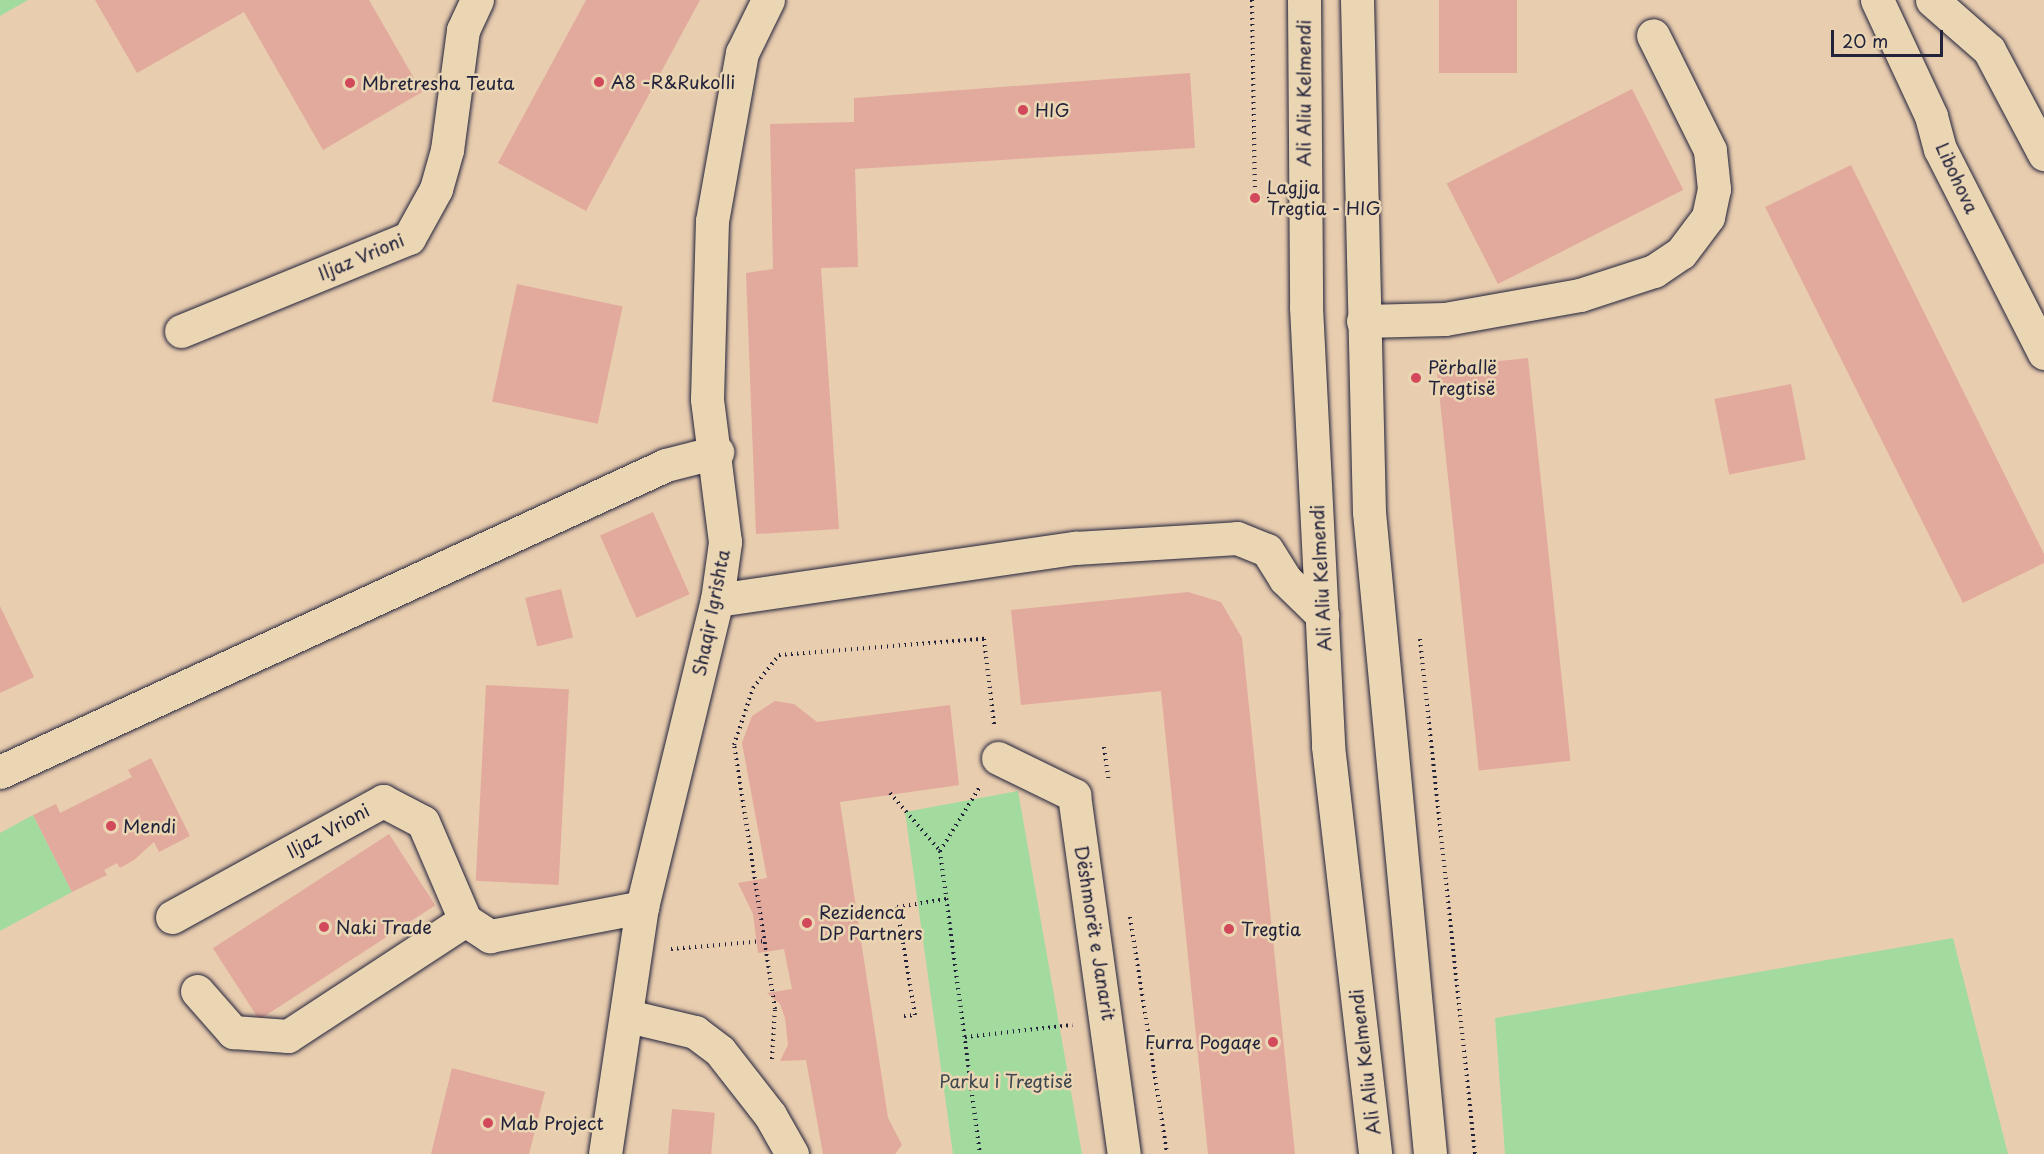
<!DOCTYPE html>
<meta charset="utf-8">
<style>
body{margin:0}
#map{position:relative;width:2044px;height:1154px;overflow:hidden;background:#e9cdaf;font-family:"Playpen Sans",sans-serif}
div>[style]{position:absolute}
.green>*{inset:0;background:#a3db9f}
.building>*{inset:0;background:#e2a99d;transform-origin:0 0}
.path>*{height:4px;margin-top:-2px;transform-origin:0;background:repeating-linear-gradient(90deg,#22223b 0 1.5px,transparent 0 6px)}
.roads{filter:drop-shadow(0 0 2px #22223b) drop-shadow(0 0 2px #22223b)}
.minor>*{height:33px;margin:-16.5px;padding:0 16.5px;transform-origin:16.5px;border-radius:16.5px;background:#ebd6b4}
.major>*{height:33px;margin:-16.5px;padding:0 16.5px;transform-origin:16.5px;border-radius:16.5px;background:#ebd6b4}
.dots>*{width:16px;height:16px;translate:-50% -50%;box-sizing:border-box;border:3px solid #ebd6b4;border-radius:50%}
span{translate:-50% -50%;white-space:nowrap;text-align:center;line-height:1.15;-webkit-text-stroke:5px #ebd6b4;paint-order:stroke}
.poi-label{font-size:18px;color:#22223b}
.left{translate:0 -50%;text-align:left}
.right{translate:-100% -50%;text-align:right}
.street-label{font-size:18px;color:#22223b}
.park-label{font-size:18px;color:#3c474f}
.scale{position:absolute;left:1831px;top:30px;width:112px;height:27px;box-sizing:border-box;border:3px solid #22223b;border-top:0;padding-left:8px;font-size:18px;line-height:21px;white-space:nowrap;color:#22223b;-webkit-text-stroke:4px #ebd6b4;paint-order:stroke}
</style>
<div id="map">
<div class="green">
<div style="clip-path:polygon(0 0,28px 0,0 16px)"></div>
<div style="clip-path:polygon(1018px 791px,1082px 1154px,953px 1154px,905px 812px)"></div>
<div style="clip-path:polygon(33px 815px,72px 892px,0 931px,0 833px)"></div>
<div style="clip-path:polygon(1953px 938px,2008px 1154px,1505px 1154px,1495px 1018px)"></div>
</div>
<div class="building">
<div style="clip-path:polygon(95px 0,369px 0,422px 92px,323px 150px,244px 12px,137px 73px)"></div>
<div style="clip-path:polygon(586px 0,700px 0,586px 211px,498px 163px)"></div>
<div style="left:1439px;top:0;width:78px;height:73px"></div>
<div style="clip-path:polygon(1190px 73px,1195px 148px,855px 169px,858px 267px,821px 268px,839px 529px,756px 534px,746px 273px,773px 269px,770px 124px,854px 122px,854px 98px)"></div>
<div style="left:1632px;top:89px;width:113px;height:208px;rotate:63deg"></div>
<div style="clip-path:polygon(1851px 165px,2044px 554px,2044px 563px,1963px 603px,1765px 207px)"></div>
<div style="left:517px;top:284px;width:108px;height:120px;rotate:12deg"></div>
<div style="left:1528px;top:358px;width:405px;height:92px;rotate:84deg"></div>
<div style="left:1791px;top:384px;width:77px;height:78px;rotate:79deg"></div>
<div style="left:653px;top:512px;width:90px;height:58px;rotate:66deg"></div>
<div style="left:561px;top:589px;width:50px;height:37px;rotate:76deg"></div>
<div style="clip-path:polygon(1188px 592px,1221px 602px,1242px 638px,1295px 1154px,1208px 1154px,1161px 691px,1021px 705px,1011px 610px)"></div>
<div style="clip-path:polygon(0 606px,34px 677px,0 693px)"></div>
<div style="left:486px;top:685px;width:83px;height:196px;rotate:3deg"></div>
<div style="clip-path:polygon(775px 701px,794px 704px,817px 722px,950px 705px,959px 785px,840px 802px,888px 1118px,902px 1145px,895px 1154px,823px 1154px,806px 1060px,780px 1061px,788px 1045px,785px 1018px,780px 1004px,767px 993px,792px 989px,784px 949px,758px 953px,753px 914px,738px 883px,767px 878px,742px 743px,752px 716px)"></div>
<div style="clip-path:polygon(151px 758px,190px 836px,159px 852px,154px 842px,134px 860px,120px 868px,117px 863px,104px 870px,107px 875px,72px 892px,33px 815px,56px 804px,60px 813px,132px 777px,128px 770px)"></div>
<div style="left:389px;top:834px;width:85px;height:210px;rotate:57deg"></div>
<div style="clip-path:polygon(452px 1068px,545px 1092px,529px 1154px,431px 1154px)"></div>
<div style="left:672px;top:1109px;width:43px;height:45px;rotate:5deg"></div>
</div>
<div class="path">
<div style="left:1252px;top:0;width:198px;rotate:89.1deg"></div>
<div style="left:1255px;top:198px;width:15px;rotate:4deg"></div>
<div style="left:1420px;top:639px;width:518px;rotate:83.9deg"></div>
<div style="left:1104px;top:747px;width:35px;rotate:82deg"></div>
<div style="left:890px;top:793px;width:77px;rotate:49.2deg"></div>
<div style="left:940px;top:851px;width:306px;rotate:82.5deg"></div>
<div style="left:940px;top:851px;width:74px;rotate:-58.2deg"></div>
<div style="left:1130px;top:917px;width:240px;rotate:81.1deg"></div>
<div style="left:671px;top:949px;width:94px;rotate:-4.9deg"></div>
<div style="left:904px;top:1016px;width:11px;rotate:-5deg"></div>
<div style="left:915px;top:1015px;width:109px;rotate:-99.5deg"></div>
<div style="left:897px;top:907px;width:50px;rotate:-9.3deg"></div>
<div style="left:965px;top:1037px;width:108px;rotate:-6.4deg"></div>
<div style="left:772px;top:1059px;width:50px;rotate:-86.6deg"></div>
<div style="left:775px;top:1009px;width:267px;rotate:-98.8deg"></div>
<div style="left:734px;top:745px;width:60px;rotate:-71.6deg"></div>
<div style="left:753px;top:688px;width:42px;rotate:-51.8deg"></div>
<div style="left:779px;top:655px;width:206px;rotate:-4.5deg"></div>
<div style="left:984px;top:639px;width:86px;rotate:83.3deg"></div>
</div>
<div class="roads">
<div class="minor">
<div style="left:1877px;top:0;width:128px;rotate:65deg"></div>
<div style="left:1931px;top:116px;width:34px;rotate:75deg"></div>
<div style="left:1940px;top:149px;width:229px;rotate:63deg"></div>
<div style="left:1932px;top:0;width:76px;rotate:41.3deg"></div>
<div style="left:1989px;top:50px;width:118px;rotate:62.1deg"></div>
<div style="left:1363px;top:321px;width:82px;rotate:-1.4deg"></div>
<div style="left:1445px;top:319px;width:137px;rotate:-10.1deg"></div>
<div style="left:1580px;top:295px;width:78px;rotate:-18deg"></div>
<div style="left:1654px;top:271px;width:32px;rotate:-34deg"></div>
<div style="left:1681px;top:253px;width:45px;rotate:-53.1deg"></div>
<div style="left:1708px;top:217px;width:29px;rotate:-78deg"></div>
<div style="left:1714px;top:189px;width:39px;rotate:-96deg"></div>
<div style="left:1710px;top:150px;width:128px;rotate:-116.4deg"></div>
<div style="left:181px;top:331px;width:246px;rotate:-22.2deg"></div>
<div style="left:409px;top:238px;width:56px;rotate:-61.1deg"></div>
<div style="left:436px;top:189px;width:41px;rotate:-74.2deg"></div>
<div style="left:447px;top:150px;width:121px;rotate:-82.4deg"></div>
<div style="left:463px;top:30px;width:33px;rotate:-65deg"></div>
<div style="left:717px;top:600px;width:362px;rotate:-8.3deg"></div>
<div style="left:1075px;top:548px;width:162px;rotate:-3.5deg"></div>
<div style="left:1237px;top:538px;width:32px;rotate:22deg"></div>
<div style="left:1267px;top:550px;width:34px;rotate:58deg"></div>
<div style="left:1285px;top:579px;width:52px;rotate:44.2deg"></div>
<div style="left:998px;top:758px;width:85px;rotate:26deg"></div>
<div style="left:1074px;top:795px;width:362px;rotate:82.1deg"></div>
<div style="left:0;top:772px;width:733px;rotate:-24.75deg"></div>
<div style="left:666px;top:465px;width:53px;rotate:-14.3deg"></div>
<div style="left:172px;top:917px;width:241px;rotate:-28.8deg"></div>
<div style="left:383px;top:801px;width:45px;rotate:27.7deg"></div>
<div style="left:423px;top:822px;width:107px;rotate:66.8deg"></div>
<div style="left:465px;top:920px;width:30px;rotate:33deg"></div>
<div style="left:490px;top:936px;width:155px;rotate:-10.8deg"></div>
<div style="left:197px;top:991px;width:55px;rotate:48.7deg"></div>
<div style="left:233px;top:1032px;width:55px;rotate:4.2deg"></div>
<div style="left:288px;top:1036px;width:212px;rotate:-33.2deg"></div>
<div style="left:628px;top:1016px;width:69px;rotate:13.4deg"></div>
<div style="left:695px;top:1032px;width:31px;rotate:37deg"></div>
<div style="left:720px;top:1051px;width:81px;rotate:52deg"></div>
<div style="left:770px;top:1115px;width:45px;rotate:60.6deg"></div>
<div style="left:605px;top:1154px;width:250px;rotate:-81.5deg"></div>
<div style="left:642px;top:907px;width:316px;rotate:-76.3deg"></div>
<div style="left:717px;top:600px;width:59px;rotate:-82.1deg"></div>
<div style="left:725px;top:542px;width:144px;rotate:-97.2deg"></div>
<div style="left:707px;top:399px;width:178px;rotate:-88.4deg"></div>
<div style="left:712px;top:221px;width:171px;rotate:-79.9deg"></div>
<div style="left:742px;top:53px;width:59px;rotate:-63.9deg"></div>
</div>
<div class="major">
<div style="left:1304px;top:0;width:307px;rotate:89.6deg"></div>
<div style="left:1306px;top:307px;width:440px;rotate:87.1deg"></div>
<div style="left:1328px;top:746px;width:411px;rotate:83.4deg"></div>
<div style="left:1357px;top:0;width:512px;rotate:88.66deg"></div>
<div style="left:1369px;top:512px;width:645px;rotate:84.57deg"></div>
</div>
</div>
<div class="dots">
<div style="left:599px;top:82px;background:#d1495b"></div>
<div style="left:350px;top:83px;background:#d1495b"></div>
<div style="left:1023px;top:110px;background:#d1495b"></div>
<div style="left:1255px;top:198px;background:#d1495b"></div>
<div style="left:1416px;top:378px;background:#d1495b"></div>
<div style="left:111px;top:826px;background:#d1495b"></div>
<div style="left:807px;top:923px;background:#d1495b"></div>
<div style="left:324px;top:927px;background:#d1495b"></div>
<div style="left:1229px;top:929px;background:#d1495b"></div>
<div style="left:1273px;top:1042px;background:#d1495b"></div>
<div style="left:488px;top:1123px;background:#d1495b"></div>
</div>
<div class="poi-label">
<span class="left" style="left:611px;top:82px">A8 -R&amp;Rukolli</span>
<span class="left" style="left:362px;top:83px">Mbretresha Teuta</span>
<span class="left" style="left:1035px;top:110px">HIG</span>
<span class="left" style="left:1267px;top:198px">Lagjja<br>Tregtia - HIG</span>
<span class="left" style="left:1428px;top:378px">Përballë<br>Tregtisë</span>
<span class="left" style="left:123px;top:826px">Mendi</span>
<span class="left" style="left:819px;top:923px">Rezidenca<br>DP Partners</span>
<span class="left" style="left:336px;top:927px">Naki Trade</span>
<span class="left" style="left:1241px;top:929px">Tregtia</span>
<span class="right" style="left:1261px;top:1042px">Furra Pogaqe</span>
<span class="left" style="left:500px;top:1123px">Mab Project</span>
</div>
<div class="street-label">
<span style="left:1304px;top:93px;rotate:-90deg">Ali Aliu Kelmendi</span>
<span style="left:1957px;top:178px;rotate:65deg">Libohova</span>
<span style="left:361px;top:257px;rotate:-23deg">Iljaz Vrioni</span>
<span style="left:1321px;top:578px;rotate:-93deg">Ali Aliu Kelmendi</span>
<span style="left:711px;top:613px;rotate:-79deg">Shaqir Igrishta</span>
<span style="left:328px;top:831px;rotate:-29deg">Iljaz Vrioni</span>
<span style="left:1095px;top:933px;rotate:81deg">Dëshmorët e Janarit</span>
<span style="left:1365px;top:1062px;rotate:-97deg">Ali Aliu Kelmendi</span>
</div>
<div class="park-label">
<span style="left:1006px;top:1081px">Parku i Tregtisë</span>
</div>
<div class="scale">20 m</div>
</div>
